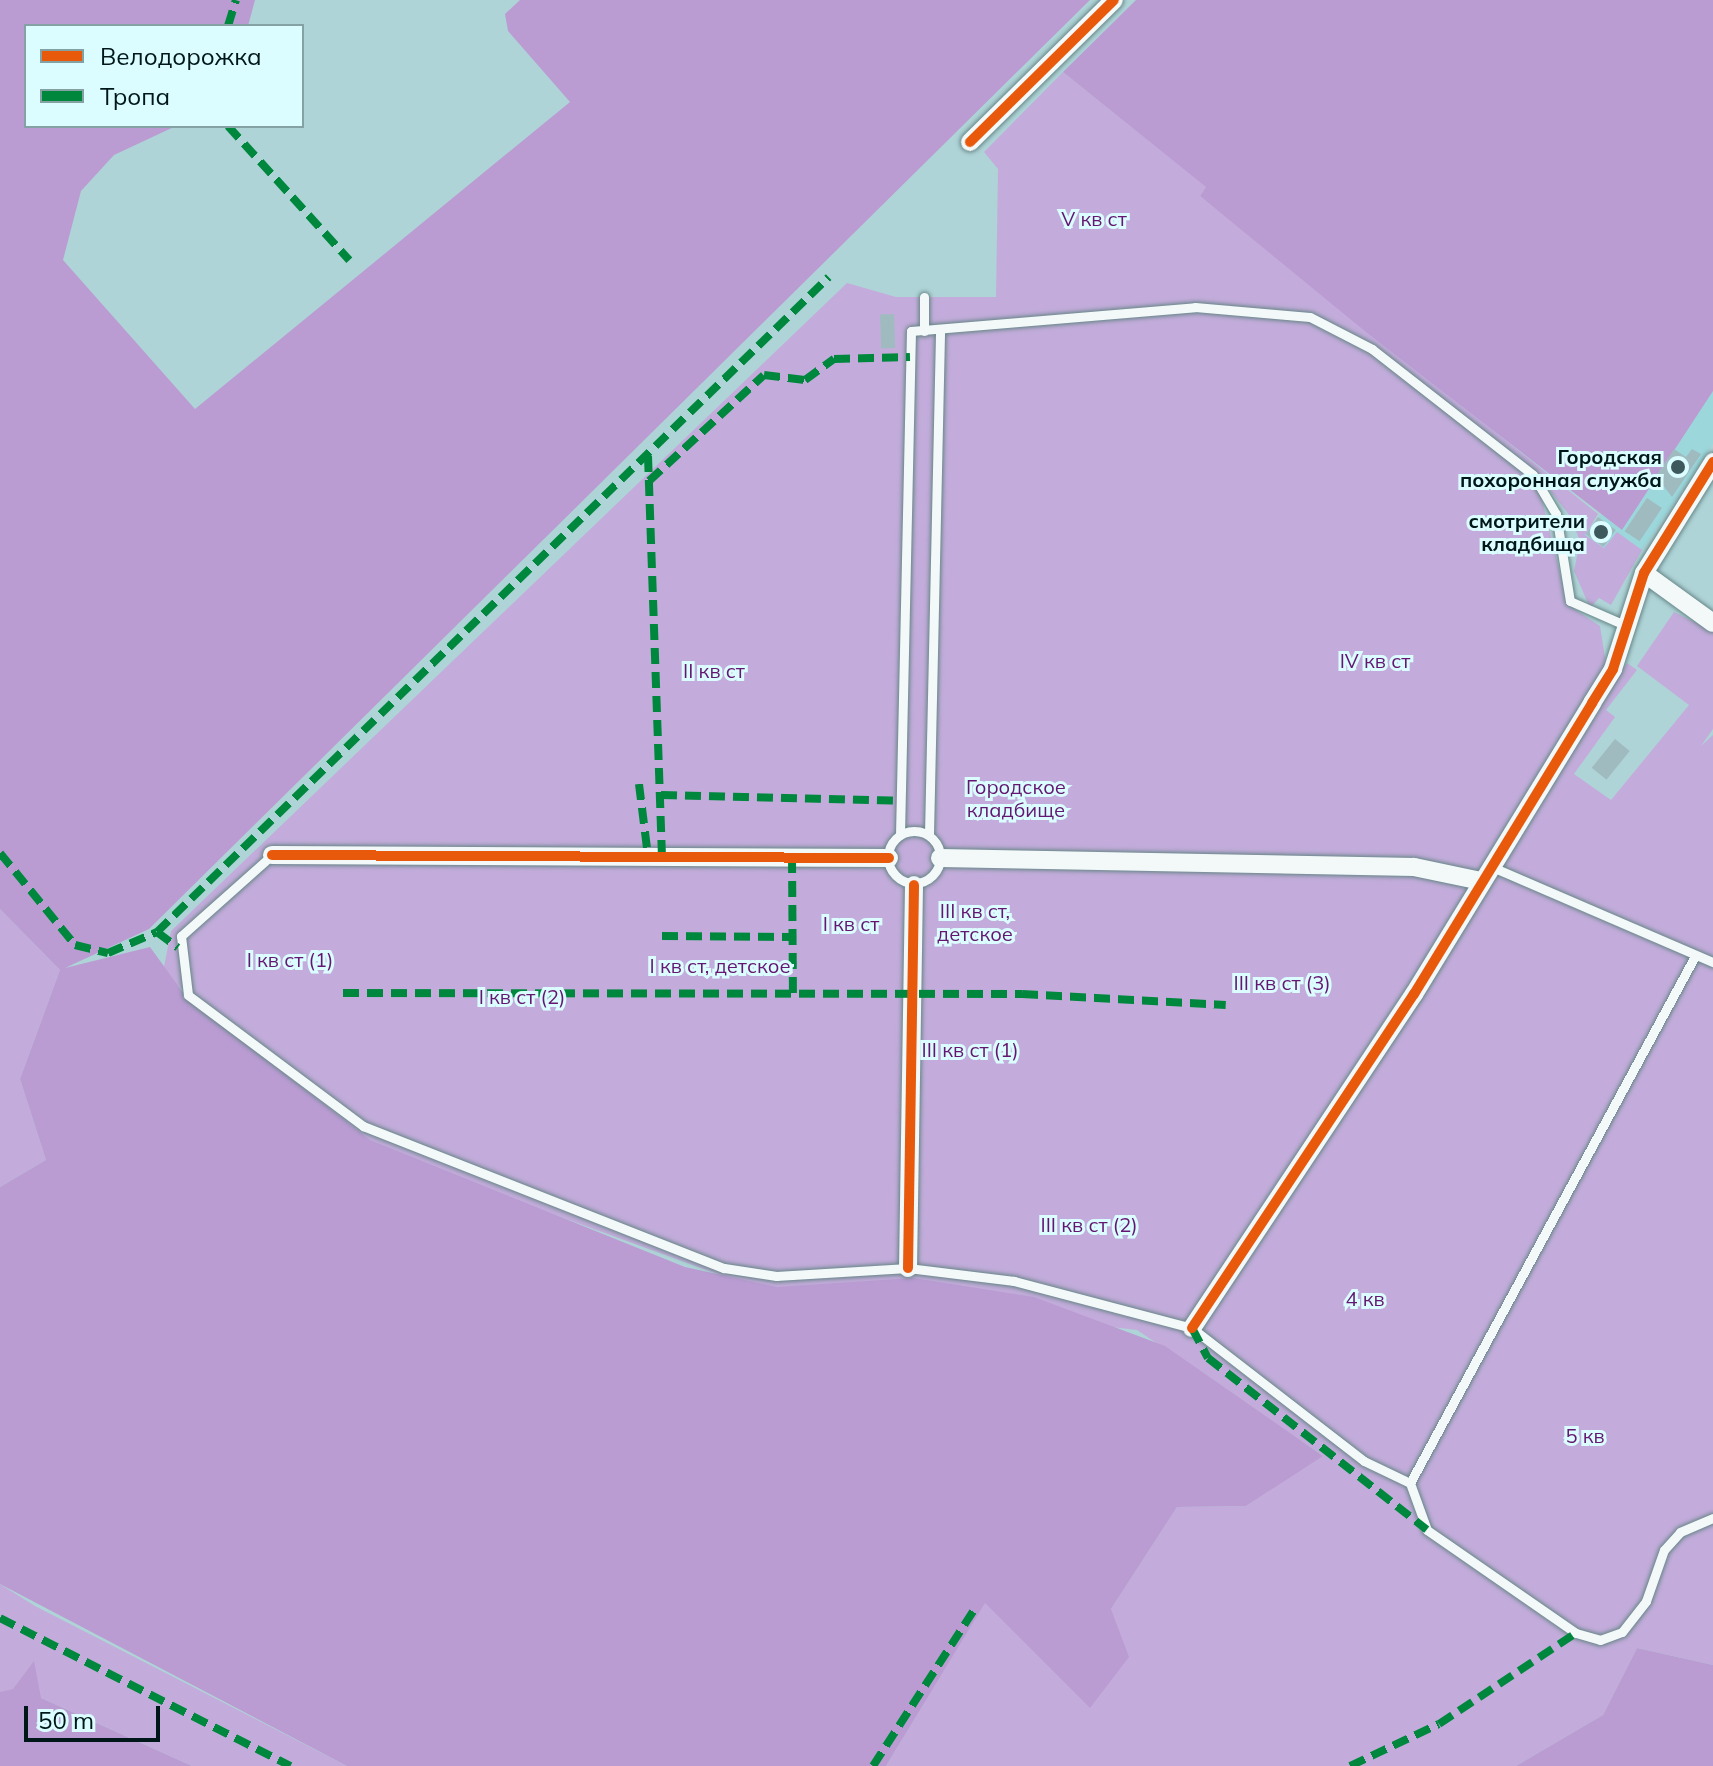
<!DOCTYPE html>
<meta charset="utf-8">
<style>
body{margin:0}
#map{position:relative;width:1713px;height:1766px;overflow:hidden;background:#afd4d7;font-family:Mulish,sans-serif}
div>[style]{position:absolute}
.built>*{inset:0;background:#9cd7dc}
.green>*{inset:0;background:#c3acdb}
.forest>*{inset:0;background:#ba9cd3}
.building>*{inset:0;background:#9fbbbf;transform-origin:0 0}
.roads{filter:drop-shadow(0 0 2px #678688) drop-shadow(0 0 2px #678688)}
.service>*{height:9px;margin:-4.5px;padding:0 4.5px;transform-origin:4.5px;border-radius:4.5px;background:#f3f9f9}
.service>.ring{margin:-4.5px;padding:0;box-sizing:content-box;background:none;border:9px solid #f3f9f9;border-radius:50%}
.minor>*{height:18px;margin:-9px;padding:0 9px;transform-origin:9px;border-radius:9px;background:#f3f9f9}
.quiet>*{height:8px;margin-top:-4px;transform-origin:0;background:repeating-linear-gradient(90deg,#00873e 0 16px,transparent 0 24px)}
.cycleway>*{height:10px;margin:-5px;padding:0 5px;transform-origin:5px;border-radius:5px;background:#e8590c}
.dots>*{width:22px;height:22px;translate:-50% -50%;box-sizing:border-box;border:4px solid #dcfdff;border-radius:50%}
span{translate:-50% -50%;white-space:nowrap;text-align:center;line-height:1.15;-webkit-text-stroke:6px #dcfdff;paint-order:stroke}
.park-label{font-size:20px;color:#641670}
.poi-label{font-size:20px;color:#001719;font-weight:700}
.right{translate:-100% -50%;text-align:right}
.legend{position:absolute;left:24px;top:24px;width:280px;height:104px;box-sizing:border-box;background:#dcfdff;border:2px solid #84a1a3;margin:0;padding:10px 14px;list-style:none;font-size:24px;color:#001719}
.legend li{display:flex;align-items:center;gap:16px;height:40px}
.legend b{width:40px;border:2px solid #84a1a3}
.scale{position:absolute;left:24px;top:1706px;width:136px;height:36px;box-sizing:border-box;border:4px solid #001719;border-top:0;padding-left:10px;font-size:24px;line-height:28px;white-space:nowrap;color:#001719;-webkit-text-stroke:6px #dcfdff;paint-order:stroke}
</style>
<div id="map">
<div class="built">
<div style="clip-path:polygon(1713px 383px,1713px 444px,1642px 550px,1617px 533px,1604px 549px,1584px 535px)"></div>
</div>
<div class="green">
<div style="clip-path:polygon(1063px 72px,1207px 187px,1200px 196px,1598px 514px,1585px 535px,1604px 548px,1617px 532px,1642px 550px,1611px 605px,1599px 598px,1590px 608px,1574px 571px,1580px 541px,1570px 516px,1535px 472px,1568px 605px,1600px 626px,1606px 664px,1619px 674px,1627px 663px,1637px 670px,1606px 710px,1615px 717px,1574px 774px,1611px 800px,1689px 705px,1637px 666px,1674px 612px,1713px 631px,1713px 729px,1701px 746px,1713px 735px,1713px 1665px,1637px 1648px,1603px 1715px,1516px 1766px,886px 1766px,985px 1602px,1111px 1609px,1177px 1507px,1246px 1506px,1322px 1455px,1137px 1330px,742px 1283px,473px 1185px,370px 1140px,285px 1080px,163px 972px,171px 931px,847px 283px,896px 297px,996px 297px,998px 169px,984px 152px)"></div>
<div style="clip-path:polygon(0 909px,60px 970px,20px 1079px,46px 1160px,0 1187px)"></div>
<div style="clip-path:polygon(0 1584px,35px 1606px,347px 1766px,192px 1766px,41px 1698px,0 1692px)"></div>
</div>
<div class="forest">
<div style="clip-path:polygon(0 0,255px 0,248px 26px,26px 26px,26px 126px,176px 126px,114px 155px,81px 191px,63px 260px,195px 409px,570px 102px,508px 31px,505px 14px,520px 0,1090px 0,149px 929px,65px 968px,150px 947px,187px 998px,370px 1140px,685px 1267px,777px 1287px,913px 1278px,1034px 1297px,1165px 1346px,1323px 1456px,1246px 1506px,1177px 1507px,1111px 1609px,1129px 1657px,1090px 1708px,985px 1603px,886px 1766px,347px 1766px,0 1584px,0 1187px,46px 1160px,20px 1079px,60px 970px,0 909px)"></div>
<div style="clip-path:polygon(1136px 0,1713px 0,1713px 391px,1622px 530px,1366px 332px,1200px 196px,1206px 187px,1063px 72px)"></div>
<div style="clip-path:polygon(1637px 1648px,1713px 1665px,1713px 1766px,1516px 1766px,1603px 1715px)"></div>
<div style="clip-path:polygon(34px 1661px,41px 1698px,192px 1766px,0 1766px,0 1692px,13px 1689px)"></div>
</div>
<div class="building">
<div style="left:894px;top:314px;width:34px;height:14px;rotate:88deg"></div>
<div style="clip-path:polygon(1674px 449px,1686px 457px,1692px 449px,1701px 454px,1672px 497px,1656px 476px)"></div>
<div style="left:1647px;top:498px;width:18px;height:40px;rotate:34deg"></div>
<div style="left:1598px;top:517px;width:22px;height:21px;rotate:36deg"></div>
<div style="left:1615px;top:739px;width:19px;height:37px;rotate:39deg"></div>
</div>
<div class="roads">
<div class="service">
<div style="left:924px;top:297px;width:34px;rotate:90deg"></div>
<div class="ring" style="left:888px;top:831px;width:43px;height:43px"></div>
<div style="left:929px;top:834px;width:502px;rotate:-88.74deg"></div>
<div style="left:900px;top:835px;width:504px;rotate:-88.75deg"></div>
<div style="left:911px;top:331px;width:285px;rotate:-4.8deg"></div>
<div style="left:1195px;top:307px;width:115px;rotate:5deg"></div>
<div style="left:1310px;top:317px;width:70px;rotate:27.3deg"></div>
<div style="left:1372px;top:349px;width:204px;rotate:38deg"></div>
<div style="left:1533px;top:475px;width:45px;rotate:59.5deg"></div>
<div style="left:1556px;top:514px;width:88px;rotate:80.9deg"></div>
<div style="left:1570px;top:601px;width:60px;rotate:23.6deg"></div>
<div style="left:272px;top:855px;width:122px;rotate:138.3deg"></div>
<div style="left:181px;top:936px;width:59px;rotate:83.2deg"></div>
<div style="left:188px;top:995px;width:219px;rotate:36.8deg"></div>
<div style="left:363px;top:1126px;width:388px;rotate:21.5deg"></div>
<div style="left:724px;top:1268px;width:53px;rotate:8.7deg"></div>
<div style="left:776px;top:1276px;width:132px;rotate:-3.5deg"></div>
<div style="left:908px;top:1268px;width:107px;rotate:7deg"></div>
<div style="left:1014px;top:1281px;width:184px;rotate:14.8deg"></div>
<div style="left:1192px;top:1328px;width:217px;rotate:37.7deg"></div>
<div style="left:1364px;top:1461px;width:51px;rotate:25.6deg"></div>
<div style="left:1410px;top:1483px;width:50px;rotate:70.1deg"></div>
<div style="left:1427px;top:1530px;width:181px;rotate:34.7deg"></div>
<div style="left:1576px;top:1633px;width:25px;rotate:16deg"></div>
<div style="left:1600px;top:1640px;width:23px;rotate:-20deg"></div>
<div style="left:1622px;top:1632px;width:39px;rotate:-52deg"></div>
<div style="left:1646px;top:1601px;width:54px;rotate:-70.6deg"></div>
<div style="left:1664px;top:1550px;width:24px;rotate:-48deg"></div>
<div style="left:1680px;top:1532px;width:36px;rotate:-23deg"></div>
<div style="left:1492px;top:867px;width:241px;rotate:23.3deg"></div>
<div style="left:1410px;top:1483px;width:599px;rotate:-61.6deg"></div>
</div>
<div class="minor">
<div style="left:970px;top:142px;width:202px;rotate:-44.6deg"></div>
<div style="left:1644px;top:573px;width:85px;rotate:35.9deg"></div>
<div style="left:272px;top:855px;width:617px;rotate:0.28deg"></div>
<div style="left:940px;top:858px;width:474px;rotate:1.1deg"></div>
<div style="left:1414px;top:867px;width:68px;rotate:11.8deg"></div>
<div style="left:908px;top:1268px;width:383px;rotate:-89.1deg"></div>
<div style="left:1192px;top:1328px;width:401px;rotate:-56.4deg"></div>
<div style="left:1414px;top:994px;width:341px;rotate:-58.5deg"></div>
<div style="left:1592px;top:703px;width:40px;rotate:-58deg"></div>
<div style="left:1613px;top:669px;width:101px;rotate:-72.1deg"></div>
<div style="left:1644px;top:573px;width:131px;rotate:-58.1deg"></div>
</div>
</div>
<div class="quiet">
<div style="left:228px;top:26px;width:27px;rotate:-73deg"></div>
<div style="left:228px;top:126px;width:181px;rotate:47.9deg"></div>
<div style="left:648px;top:456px;width:400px;rotate:88deg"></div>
<div style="left:649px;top:481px;width:156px;rotate:-42.7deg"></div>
<div style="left:764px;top:375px;width:41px;rotate:7deg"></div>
<div style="left:805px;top:380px;width:36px;rotate:-36deg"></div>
<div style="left:834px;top:359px;width:76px;rotate:-1.5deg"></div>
<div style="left:639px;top:784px;width:73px;rotate:82.9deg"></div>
<div style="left:661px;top:795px;width:240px;rotate:1.4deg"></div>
<div style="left:0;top:853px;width:119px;rotate:50.8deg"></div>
<div style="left:75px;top:945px;width:34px;rotate:14deg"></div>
<div style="left:108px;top:953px;width:53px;rotate:-23.2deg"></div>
<div style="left:157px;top:932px;width:938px;rotate:-44.27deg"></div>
<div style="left:792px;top:857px;width:140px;rotate:89.6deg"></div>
<div style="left:157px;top:932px;width:26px;rotate:37deg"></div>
<div style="left:662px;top:936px;width:130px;rotate:0.4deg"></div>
<div style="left:343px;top:993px;width:679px;rotate:0.08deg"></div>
<div style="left:1022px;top:994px;width:204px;rotate:3.1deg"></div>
<div style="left:1192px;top:1328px;width:34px;rotate:62deg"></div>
<div style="left:1208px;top:1358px;width:278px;rotate:38.1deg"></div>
<div style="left:0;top:1618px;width:326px;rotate:27deg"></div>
<div style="left:873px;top:1766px;width:189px;rotate:-57.1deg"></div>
<div style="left:1350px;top:1766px;width:98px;rotate:-25.3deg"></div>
<div style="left:1439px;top:1724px;width:164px;rotate:-33.6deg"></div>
</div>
<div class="cycleway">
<div style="left:970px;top:142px;width:202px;rotate:-44.6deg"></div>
<div style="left:272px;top:855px;width:617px;rotate:0.28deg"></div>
<div style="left:908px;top:1268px;width:383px;rotate:-89.1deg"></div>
<div style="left:1192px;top:1328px;width:401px;rotate:-56.4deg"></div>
<div style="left:1414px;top:994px;width:341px;rotate:-58.5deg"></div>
<div style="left:1592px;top:703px;width:40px;rotate:-58deg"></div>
<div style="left:1613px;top:669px;width:101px;rotate:-72.1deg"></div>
<div style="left:1644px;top:573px;width:131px;rotate:-58.1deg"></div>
</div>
<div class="dots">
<div style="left:1678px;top:467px;background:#3d595c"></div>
<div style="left:1601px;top:532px;background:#3d595c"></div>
</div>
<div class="park-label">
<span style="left:1094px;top:218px">V кв ст</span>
<span style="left:1375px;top:660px">IV кв ст</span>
<span style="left:714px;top:670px">II кв ст</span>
<span style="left:1016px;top:798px">Городское<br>кладбище</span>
<span style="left:975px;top:922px">III кв ст,<br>детское</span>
<span style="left:851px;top:923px">I кв ст</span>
<span style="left:290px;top:959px">I кв ст (1)</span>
<span style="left:720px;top:965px">I кв ст, детское</span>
<span style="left:1282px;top:982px">III кв ст (3)</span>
<span style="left:522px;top:996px">I кв ст (2)</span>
<span style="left:970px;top:1049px">III кв ст (1)</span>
<span style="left:1089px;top:1224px">III кв ст (2)</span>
<span style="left:1365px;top:1298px">4 кв</span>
<span style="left:1585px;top:1435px">5 кв</span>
</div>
<div class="poi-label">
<span class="right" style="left:1662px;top:468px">Городская<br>похоронная служба</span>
<span class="right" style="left:1585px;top:532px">смотрители<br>кладбища</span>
</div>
<ul class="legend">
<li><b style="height:10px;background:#e8590c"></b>Велодорожка</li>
<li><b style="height:10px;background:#00873e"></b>Тропа</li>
</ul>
<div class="scale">50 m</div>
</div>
